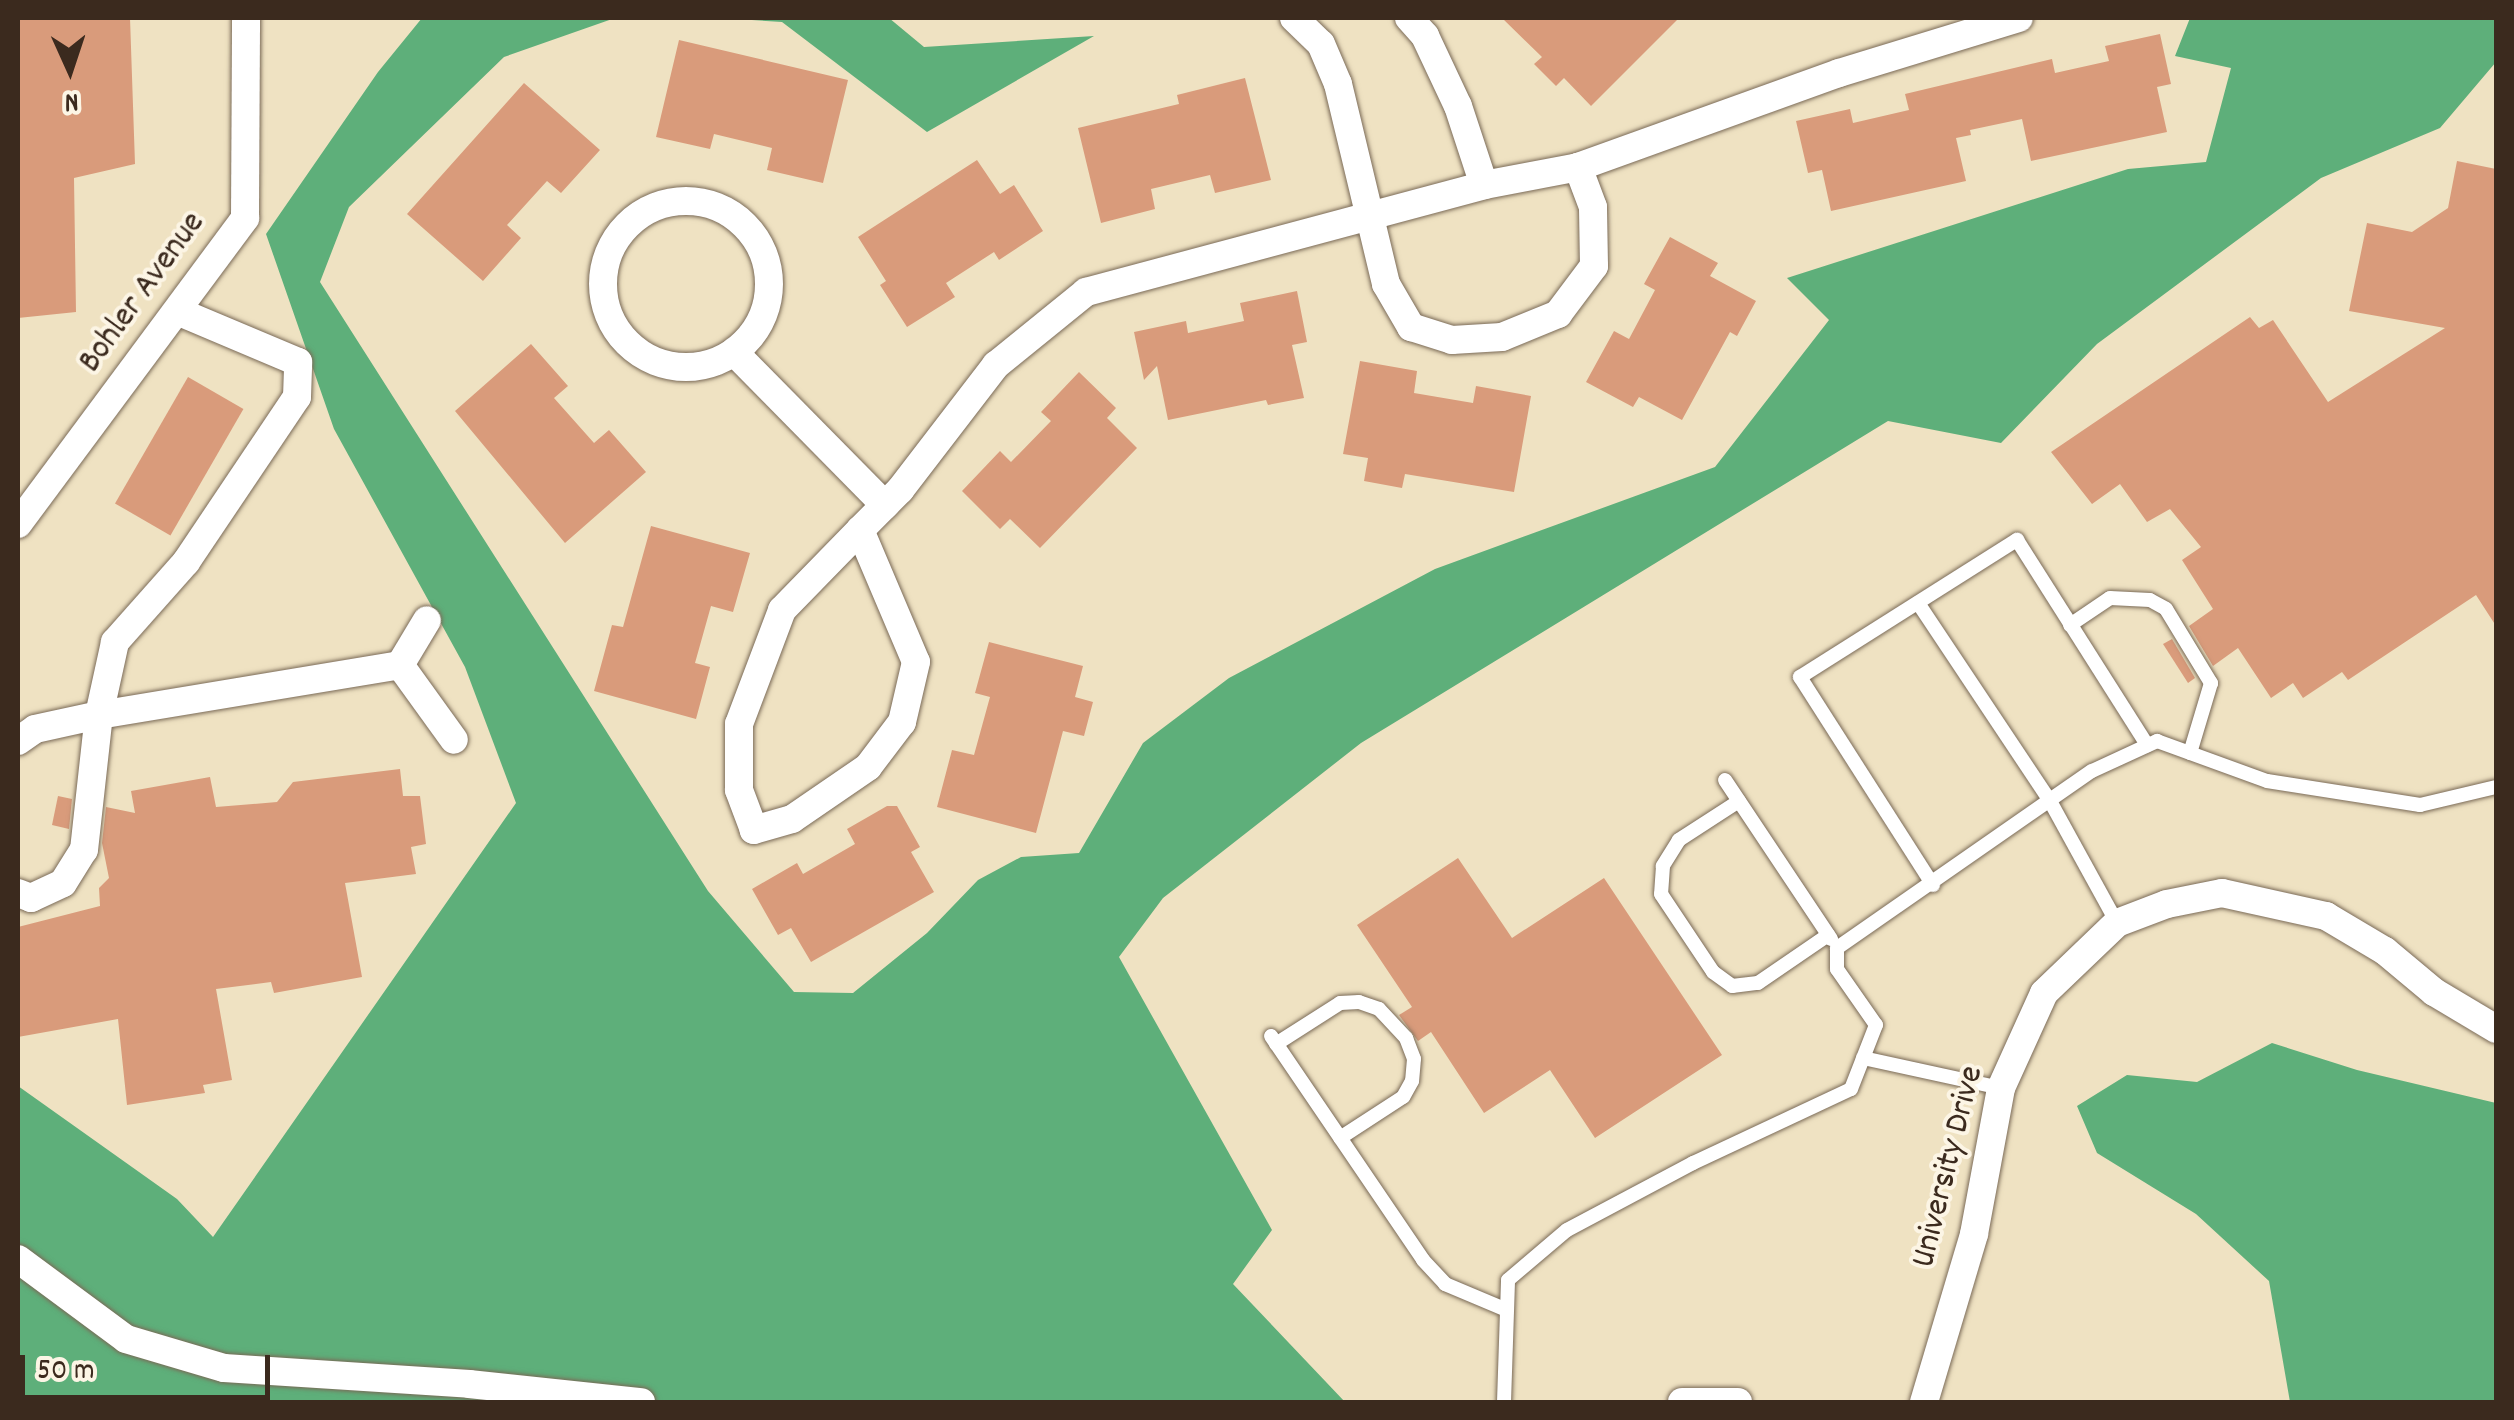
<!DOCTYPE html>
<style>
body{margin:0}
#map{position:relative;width:2514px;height:1420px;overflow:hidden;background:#efe2c2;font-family:Dekko,sans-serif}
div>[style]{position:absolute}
.forest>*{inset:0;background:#5eaf7a}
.building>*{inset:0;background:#d99b7b;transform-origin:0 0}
.roads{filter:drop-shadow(0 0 2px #7a6a57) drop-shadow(0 0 2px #7a6a57)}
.lane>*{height:14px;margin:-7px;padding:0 7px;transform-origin:7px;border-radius:7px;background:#fff}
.street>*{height:28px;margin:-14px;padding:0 14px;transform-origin:14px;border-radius:14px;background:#fff}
.street>.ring{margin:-14px;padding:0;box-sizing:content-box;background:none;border:28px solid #fff;border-radius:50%}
span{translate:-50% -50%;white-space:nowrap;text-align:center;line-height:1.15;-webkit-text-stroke:8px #fcf5e5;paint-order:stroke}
.street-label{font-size:35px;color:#3b2a1e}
.frame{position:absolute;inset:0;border:20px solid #3b2a1e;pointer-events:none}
.north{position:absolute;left:20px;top:20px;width:100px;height:100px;-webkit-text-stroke:8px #fcf5e5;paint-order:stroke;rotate:177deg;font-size:28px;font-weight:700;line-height:40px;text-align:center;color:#3b2a1e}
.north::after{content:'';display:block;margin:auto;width:35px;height:45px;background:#3b2a1e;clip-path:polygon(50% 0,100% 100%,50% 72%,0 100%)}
.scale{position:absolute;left:20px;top:1355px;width:250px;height:45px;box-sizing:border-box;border:5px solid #3b2a1e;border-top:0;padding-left:12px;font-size:30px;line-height:35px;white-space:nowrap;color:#3b2a1e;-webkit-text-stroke:8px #fcf5e5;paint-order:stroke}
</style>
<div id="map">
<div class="forest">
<div style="clip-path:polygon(422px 18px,615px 18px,504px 57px,349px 207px,320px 282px,708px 891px,794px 992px,853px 993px,927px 933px,978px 880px,1021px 857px,1079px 853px,1143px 743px,1229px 678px,1435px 569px,1715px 467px,1829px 320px,1787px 278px,2128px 169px,2206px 162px,2231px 68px,2175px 56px,2190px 18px,2496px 18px,2496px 62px,2440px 128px,2321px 178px,2097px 344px,2001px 443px,1888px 421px,1361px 743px,1163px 898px,1119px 957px,1272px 1230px,1233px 1284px,1345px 1402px,18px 1402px,18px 1086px,177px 1199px,213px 1237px,516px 803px,465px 667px,334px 429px,266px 234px,378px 72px)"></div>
<div style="clip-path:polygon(720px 18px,889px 18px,924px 47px,1094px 36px,927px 132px,782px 22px)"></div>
<div style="clip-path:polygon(2272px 1043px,2357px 1070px,2496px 1103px,2496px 1402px,2290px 1402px,2269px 1281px,2196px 1214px,2097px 1153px,2077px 1106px,2127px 1075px,2197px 1082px)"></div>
</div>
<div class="building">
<div style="clip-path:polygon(20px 18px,130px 18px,135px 164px,74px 178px,76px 312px,18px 318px)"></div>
<div style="clip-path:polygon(1502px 18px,1679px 18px,1591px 106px,1564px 78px,1556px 86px,1534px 64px,1542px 57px)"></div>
<div style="clip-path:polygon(2160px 34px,2171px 84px,2157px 87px,2167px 132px,2031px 161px,2022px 119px,1970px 130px,1971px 135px,1956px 138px,1966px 181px,1831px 211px,1822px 170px,1808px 173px,1796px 121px,1850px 109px,1853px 123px,1909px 110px,1905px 94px,2052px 59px,2055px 73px,2109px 61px,2105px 46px)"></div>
<div style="clip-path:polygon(679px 40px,848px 80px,823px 183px,767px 170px,772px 148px,714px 134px,710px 149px,656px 137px)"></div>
<div style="clip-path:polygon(1245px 78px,1271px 180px,1215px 193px,1210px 175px,1151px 189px,1155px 209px,1101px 223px,1078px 128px,1179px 104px,1177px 95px)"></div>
<div style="clip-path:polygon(524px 83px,600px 150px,561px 193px,547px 181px,507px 225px,521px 238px,483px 281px,407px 214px)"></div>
<div style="clip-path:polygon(977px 160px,1000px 194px,1014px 185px,1043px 231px,999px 260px,994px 252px,946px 283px,955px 297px,907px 327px,880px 285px,886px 281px,858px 237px)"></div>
<div style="clip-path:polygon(2457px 161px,2496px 169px,2496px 626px,2476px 595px,2348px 680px,2342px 672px,2303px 698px,2293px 683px,2271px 698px,2238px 648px,2213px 666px,2189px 626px,2213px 609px,2182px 560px,2201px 547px,2170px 509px,2147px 522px,2120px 484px,2092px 504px,2051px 452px,2250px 317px,2259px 328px,2273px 320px,2328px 402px,2445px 328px,2349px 311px,2367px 223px,2412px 232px,2448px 208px)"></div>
<div style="clip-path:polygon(1670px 237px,1718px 263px,1710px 276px,1756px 301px,1737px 336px,1730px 332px,1682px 420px,1639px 397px,1633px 407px,1586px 382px,1614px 331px,1629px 339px,1655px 290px,1644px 284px)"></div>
<div style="clip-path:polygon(1297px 291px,1307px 342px,1292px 345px,1304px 398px,1268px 405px,1266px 400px,1168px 420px,1157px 366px,1144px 380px,1134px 332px,1186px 321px,1188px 333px,1244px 321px,1240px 303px)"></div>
<div style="clip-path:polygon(531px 344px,568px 386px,554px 398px,594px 443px,609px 430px,646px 472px,565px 543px,455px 411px)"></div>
<div style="clip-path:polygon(1360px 361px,1417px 371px,1414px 393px,1473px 403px,1476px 386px,1531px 396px,1514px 492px,1405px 474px,1402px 488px,1364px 481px,1368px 458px,1343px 454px)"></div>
<div style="clip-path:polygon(1079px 372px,1116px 408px,1107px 418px,1137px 448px,1040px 548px,1010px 519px,1000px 529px,962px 491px,1000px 451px,1011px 462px,1051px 421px,1041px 412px)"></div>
<div style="left:188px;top:377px;width:64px;height:146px;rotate:30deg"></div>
<div style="clip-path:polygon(651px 526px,750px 553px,733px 612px,711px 606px,695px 663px,710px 667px,696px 719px,594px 691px,612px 625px,623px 627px)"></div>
<div style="clip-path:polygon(2172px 639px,2195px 678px,2188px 683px,2163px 644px)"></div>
<div style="clip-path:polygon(989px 642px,1083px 666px,1075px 697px,1093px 702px,1084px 736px,1063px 731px,1036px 833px,937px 807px,952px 750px,974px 755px,990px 697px,975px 693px)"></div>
<div style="clip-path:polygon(400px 769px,403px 796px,420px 796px,426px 844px,411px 847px,416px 874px,345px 883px,362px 977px,274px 993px,271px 982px,216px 989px,232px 1080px,203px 1085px,205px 1093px,127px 1105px,118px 1019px,18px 1037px,18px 927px,100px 906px,99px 888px,109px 878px,102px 843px,106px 807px,135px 813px,131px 791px,210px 777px,216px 807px,277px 802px,293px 782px)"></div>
<div style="clip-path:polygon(58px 796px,72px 799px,69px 829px,52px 825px)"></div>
<div style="clip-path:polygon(887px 806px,897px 806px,920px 847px,911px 852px,934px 892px,811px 962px,791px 928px,778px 935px,752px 889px,797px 863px,803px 874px,855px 844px,847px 829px)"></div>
<div style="clip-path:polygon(1458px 858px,1512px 938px,1604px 878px,1722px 1055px,1595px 1138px,1550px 1070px,1484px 1113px,1431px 1032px,1418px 1041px,1399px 1015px,1412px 1007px,1357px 925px)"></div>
</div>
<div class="roads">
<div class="lane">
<div style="left:1918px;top:603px;width:238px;rotate:56.3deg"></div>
<div style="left:2050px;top:801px;width:139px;rotate:61.2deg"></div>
<div style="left:2070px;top:625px;width:48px;rotate:-34deg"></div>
<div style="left:2110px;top:598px;width:40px;rotate:2.9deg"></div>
<div style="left:2150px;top:600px;width:18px;rotate:29deg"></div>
<div style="left:2166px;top:609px;width:87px;rotate:58.7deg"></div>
<div style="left:2211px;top:683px;width:73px;rotate:106.7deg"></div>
<div style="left:1725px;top:780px;width:191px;rotate:56.3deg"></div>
<div style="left:1739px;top:801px;width:72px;rotate:147deg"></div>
<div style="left:1679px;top:840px;width:31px;rotate:122deg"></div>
<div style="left:1663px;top:866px;width:28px;rotate:94deg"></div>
<div style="left:1661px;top:894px;width:94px;rotate:56.3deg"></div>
<div style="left:1713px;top:972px;width:24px;rotate:36deg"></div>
<div style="left:1732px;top:986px;width:26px;rotate:-7deg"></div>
<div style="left:1758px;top:983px;width:85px;rotate:-34.4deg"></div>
<div style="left:1933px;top:885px;width:247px;rotate:-122.6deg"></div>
<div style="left:1800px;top:677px;width:257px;rotate:-32.3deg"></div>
<div style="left:2017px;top:540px;width:243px;rotate:57.6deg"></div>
<div style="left:1271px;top:1036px;width:271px;rotate:55.8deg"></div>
<div style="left:1423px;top:1260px;width:33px;rotate:47deg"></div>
<div style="left:1445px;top:1284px;width:67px;rotate:22.8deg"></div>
<div style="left:1276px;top:1044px;width:76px;rotate:-32.6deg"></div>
<div style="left:1340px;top:1003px;width:19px;rotate:-3deg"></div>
<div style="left:1359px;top:1002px;width:21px;rotate:19deg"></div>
<div style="left:1379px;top:1009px;width:40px;rotate:47deg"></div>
<div style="left:1406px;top:1038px;width:22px;rotate:69deg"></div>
<div style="left:1414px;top:1059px;width:22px;rotate:95deg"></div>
<div style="left:1412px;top:1081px;width:18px;rotate:119deg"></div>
<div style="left:1403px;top:1097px;width:75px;rotate:146.9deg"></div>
<div style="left:1863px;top:1058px;width:141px;rotate:12.3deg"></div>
<div style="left:1504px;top:1402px;width:122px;rotate:-88.1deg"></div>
<div style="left:1508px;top:1280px;width:77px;rotate:-40.3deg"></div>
<div style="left:1567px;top:1230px;width:143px;rotate:-28deg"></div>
<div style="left:1693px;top:1163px;width:174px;rotate:-25.1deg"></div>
<div style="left:1851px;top:1089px;width:69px;rotate:-68.7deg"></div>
<div style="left:1876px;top:1025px;width:68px;rotate:-124.9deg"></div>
<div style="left:1837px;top:969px;width:21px;rotate:-90deg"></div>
<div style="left:1837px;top:948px;width:310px;rotate:-34.8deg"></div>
<div style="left:2092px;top:771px;width:72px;rotate:-24.8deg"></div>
<div style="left:2157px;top:741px;width:117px;rotate:20deg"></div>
<div style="left:2267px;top:781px;width:155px;rotate:8.9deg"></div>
<div style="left:2420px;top:805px;width:78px;rotate:-13.3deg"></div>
</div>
<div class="street">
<div style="left:1294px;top:18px;width:37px;rotate:44deg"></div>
<div style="left:1321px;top:44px;width:43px;rotate:67deg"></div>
<div style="left:1338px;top:84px;width:206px;rotate:76.5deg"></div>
<div style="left:1386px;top:284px;width:50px;rotate:59.8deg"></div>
<div style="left:1411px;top:327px;width:43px;rotate:17.6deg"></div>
<div style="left:1452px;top:340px;width:50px;rotate:-3.4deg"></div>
<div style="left:1502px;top:337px;width:61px;rotate:-22.3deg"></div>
<div style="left:1558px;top:314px;width:60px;rotate:-53.1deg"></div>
<div style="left:1594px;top:266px;width:59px;rotate:-91deg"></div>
<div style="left:1593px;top:207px;width:43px;rotate:-110.6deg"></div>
<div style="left:1409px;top:18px;width:24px;rotate:48deg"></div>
<div style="left:1425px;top:36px;width:77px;rotate:64.8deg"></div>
<div style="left:1458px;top:106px;width:83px;rotate:71.8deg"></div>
<div class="ring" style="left:603px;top:201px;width:138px;height:138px"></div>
<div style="left:734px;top:352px;width:215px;rotate:45.4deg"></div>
<div style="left:18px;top:524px;width:381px;rotate:-53.4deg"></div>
<div style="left:245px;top:218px;width:200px;rotate:-89.7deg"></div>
<div style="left:860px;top:530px;width:143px;rotate:67deg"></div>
<div style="left:916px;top:662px;width:62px;rotate:103.1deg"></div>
<div style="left:902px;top:722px;width:56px;rotate:127.1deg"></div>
<div style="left:868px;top:767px;width:92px;rotate:145.6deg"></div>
<div style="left:792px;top:819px;width:40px;rotate:164deg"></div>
<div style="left:754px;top:830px;width:43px;rotate:-110.6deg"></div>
<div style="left:739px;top:790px;width:66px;rotate:-90deg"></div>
<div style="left:739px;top:724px;width:122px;rotate:-69.3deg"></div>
<div style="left:782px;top:610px;width:112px;rotate:-45.7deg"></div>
<div style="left:860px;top:530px;width:57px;rotate:-45deg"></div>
<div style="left:900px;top:490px;width:158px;rotate:-52.5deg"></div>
<div style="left:996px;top:365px;width:116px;rotate:-39deg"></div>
<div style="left:1086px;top:292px;width:412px;rotate:-15deg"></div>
<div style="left:1484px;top:185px;width:96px;rotate:-10.8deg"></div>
<div style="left:1578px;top:167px;width:277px;rotate:-19.8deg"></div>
<div style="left:1839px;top:73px;width:188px;rotate:-17deg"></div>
<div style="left:400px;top:665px;width:52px;rotate:-59deg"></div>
<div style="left:18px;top:741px;width:21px;rotate:-35deg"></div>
<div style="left:35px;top:729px;width:66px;rotate:-12.3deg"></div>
<div style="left:99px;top:715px;width:305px;rotate:-9.4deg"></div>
<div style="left:400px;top:665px;width:92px;rotate:54.2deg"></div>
<div style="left:18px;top:893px;width:14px;rotate:21deg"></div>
<div style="left:31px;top:898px;width:35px;rotate:-25deg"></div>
<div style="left:63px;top:883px;width:39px;rotate:-58deg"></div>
<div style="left:84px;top:850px;width:136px;rotate:-83.7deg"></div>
<div style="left:99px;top:715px;width:75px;rotate:-77.6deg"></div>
<div style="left:115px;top:642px;width:107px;rotate:-48.4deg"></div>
<div style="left:186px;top:562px;width:199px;rotate:-56.1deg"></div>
<div style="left:297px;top:397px;width:35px;rotate:-88deg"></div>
<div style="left:298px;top:362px;width:131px;rotate:-157.1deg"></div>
<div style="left:18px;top:1259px;width:134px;rotate:36.5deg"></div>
<div style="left:126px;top:1339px;width:102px;rotate:16.5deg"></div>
<div style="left:224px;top:1368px;width:246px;rotate:3.7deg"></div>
<div style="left:469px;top:1384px;width:173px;rotate:6deg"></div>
<div style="left:1682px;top:1402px;width:56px"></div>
<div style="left:1924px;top:1402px;width:175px;rotate:-73.4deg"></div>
<div style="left:1974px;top:1234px;width:148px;rotate:-79.5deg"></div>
<div style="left:2001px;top:1088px;width:104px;rotate:-65.6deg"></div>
<div style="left:2044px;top:993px;width:101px;rotate:-43.8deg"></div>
<div style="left:2117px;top:923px;width:53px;rotate:-20.8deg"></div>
<div style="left:2167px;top:904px;width:56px;rotate:-11.3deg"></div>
<div style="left:2222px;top:893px;width:107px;rotate:12.5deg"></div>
<div style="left:2326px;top:916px;width:69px;rotate:30.7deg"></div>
<div style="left:2385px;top:951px;width:64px;rotate:39.9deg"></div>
<div style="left:2434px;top:992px;width:72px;rotate:30.8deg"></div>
</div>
</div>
<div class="street-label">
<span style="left:143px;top:293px;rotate:-54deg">Bohler Avenue</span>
<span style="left:1949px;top:1167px;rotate:-76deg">University Drive</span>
</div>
<div class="frame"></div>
<div class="north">N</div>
<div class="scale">50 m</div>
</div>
